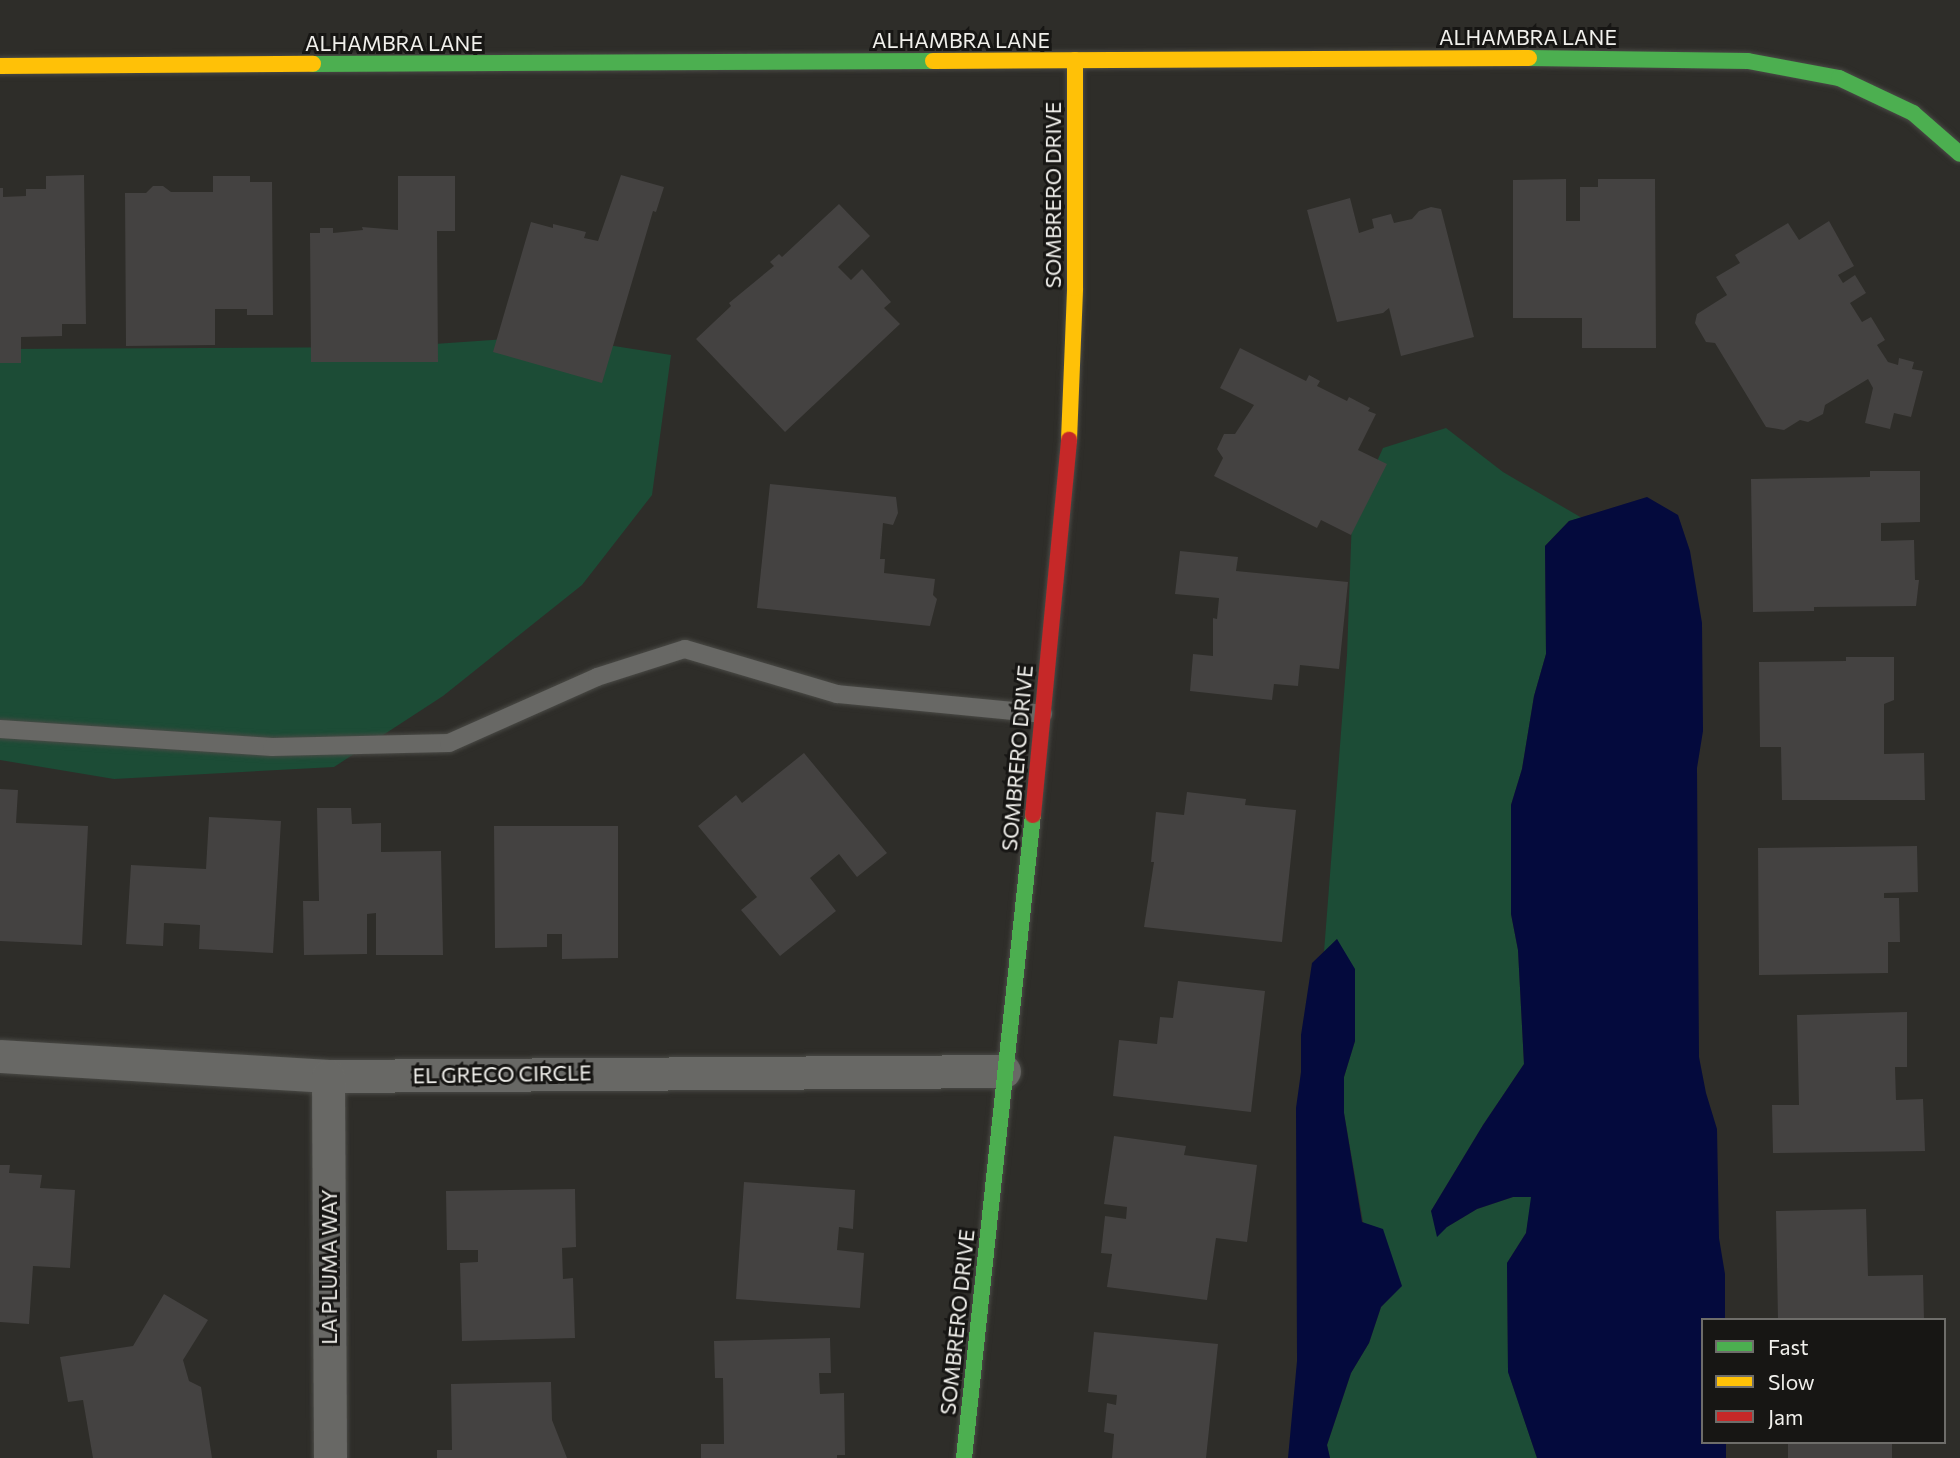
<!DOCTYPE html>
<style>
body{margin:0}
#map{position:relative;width:1960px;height:1458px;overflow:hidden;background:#2e2d29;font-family:Commissioner,sans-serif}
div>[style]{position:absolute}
.green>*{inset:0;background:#1c4c36}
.water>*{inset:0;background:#040a3d}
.building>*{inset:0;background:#444241;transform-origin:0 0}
.roads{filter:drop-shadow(0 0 2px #4a4a46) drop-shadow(0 0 2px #4a4a46)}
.lane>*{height:18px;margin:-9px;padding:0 9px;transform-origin:9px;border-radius:9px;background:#686865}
.street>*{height:33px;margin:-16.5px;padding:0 16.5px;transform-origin:16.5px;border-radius:16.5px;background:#686865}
.fast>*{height:16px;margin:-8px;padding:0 8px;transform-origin:8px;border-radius:8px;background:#4caf50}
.slow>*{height:16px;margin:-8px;padding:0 8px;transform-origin:8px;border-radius:8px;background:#ffc107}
.jam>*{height:16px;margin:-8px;padding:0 8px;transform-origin:8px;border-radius:8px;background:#c62828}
span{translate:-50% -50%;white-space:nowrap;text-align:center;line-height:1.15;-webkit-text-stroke:6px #171614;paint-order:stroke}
.street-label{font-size:21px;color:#f1f0ec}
.legend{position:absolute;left:1701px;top:1318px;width:245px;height:126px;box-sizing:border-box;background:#171614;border:2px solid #6e6d6a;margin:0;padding:9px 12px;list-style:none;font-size:21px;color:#f1f0ec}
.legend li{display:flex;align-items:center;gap:14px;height:35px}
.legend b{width:35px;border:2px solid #6e6d6a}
</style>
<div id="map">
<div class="green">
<div style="clip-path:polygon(551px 336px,671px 355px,652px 495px,582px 585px,443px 696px,334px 767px,114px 779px,0 760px,0 349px,391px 347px)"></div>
<div style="clip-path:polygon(1446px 428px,1503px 472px,1582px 518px,1569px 521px,1545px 546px,1546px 654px,1534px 696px,1522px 769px,1511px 805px,1511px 914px,1518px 950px,1524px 1064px,1483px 1125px,1431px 1211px,1447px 1227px,1477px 1209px,1513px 1197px,1532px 1197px,1526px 1233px,1507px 1263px,1508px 1371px,1537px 1458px,1330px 1458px,1327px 1445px,1351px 1373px,1369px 1343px,1381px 1307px,1401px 1286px,1363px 1222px,1344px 1113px,1344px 1077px,1355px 1041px,1337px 939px,1324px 952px,1347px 655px,1352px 517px,1383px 448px)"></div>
</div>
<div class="water">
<div style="clip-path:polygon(1647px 497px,1678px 515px,1690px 551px,1702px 623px,1703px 731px,1697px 768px,1699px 1057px,1706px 1093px,1717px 1129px,1719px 1238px,1725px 1274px,1725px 1320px,1703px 1320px,1703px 1442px,1726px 1442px,1726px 1458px,1537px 1458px,1508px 1372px,1507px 1263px,1526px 1233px,1531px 1197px,1513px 1197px,1477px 1209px,1447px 1227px,1437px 1237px,1431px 1211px,1483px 1125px,1524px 1064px,1518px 950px,1511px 914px,1511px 805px,1522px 769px,1534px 696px,1546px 654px,1545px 546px,1569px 521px)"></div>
<div style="clip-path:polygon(1337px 939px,1355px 969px,1355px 1041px,1344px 1077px,1344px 1113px,1362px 1222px,1383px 1229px,1402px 1286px,1381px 1307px,1369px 1343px,1351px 1373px,1327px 1445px,1330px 1458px,1288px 1458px,1297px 1361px,1296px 1108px,1301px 1072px,1301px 1035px,1312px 963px)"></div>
</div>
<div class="building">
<div style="clip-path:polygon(84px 175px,86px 324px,62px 324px,62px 336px,21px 337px,21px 363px,0 363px,0 188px,3px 188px,3px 197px,26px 196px,26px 189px,46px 189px,46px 176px)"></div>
<div style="clip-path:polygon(621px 175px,664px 187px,656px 212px,653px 211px,602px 383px,493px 352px,531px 222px,553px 228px,553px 224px,586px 232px,584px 238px,598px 241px)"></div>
<div style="clip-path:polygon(213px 176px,250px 176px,250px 182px,272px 182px,273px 315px,247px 315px,247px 309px,215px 309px,215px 345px,126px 346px,125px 193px,146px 193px,153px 186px,163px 186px,171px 192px,213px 192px)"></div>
<div style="clip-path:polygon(398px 176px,455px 176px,455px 231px,437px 231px,438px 362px,311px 362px,310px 233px,320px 233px,320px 228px,333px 228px,333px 233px,363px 230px,362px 227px,398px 230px)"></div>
<div style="clip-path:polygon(1566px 179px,1566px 221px,1580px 221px,1580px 187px,1598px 187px,1598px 179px,1655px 179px,1656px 348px,1582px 348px,1582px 318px,1513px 318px,1513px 180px)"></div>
<div style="clip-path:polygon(1350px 198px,1359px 233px,1374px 228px,1372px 219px,1391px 214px,1394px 223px,1412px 219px,1419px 211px,1431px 207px,1441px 209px,1474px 337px,1401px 356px,1389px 308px,1383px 313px,1337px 322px,1307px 210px)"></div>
<div style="clip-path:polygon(839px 204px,870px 236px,838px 267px,851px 280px,862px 269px,891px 302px,884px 308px,900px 324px,785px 432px,696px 339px,731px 306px,729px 303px,774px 266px,770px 262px,779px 254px,782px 257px)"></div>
<div style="clip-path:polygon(1829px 221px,1854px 266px,1838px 275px,1843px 283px,1855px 275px,1866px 293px,1850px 303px,1862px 322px,1871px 317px,1885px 340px,1877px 345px,1888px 362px,1898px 365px,1899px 358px,1914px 362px,1912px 369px,1923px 371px,1911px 417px,1894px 413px,1890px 429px,1865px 423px,1873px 388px,1868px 379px,1825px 405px,1823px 414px,1808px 422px,1800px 420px,1784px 430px,1766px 427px,1715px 343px,1706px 342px,1695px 323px,1697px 314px,1727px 295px,1716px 277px,1740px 263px,1735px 255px,1788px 223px,1799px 240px)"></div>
<div style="clip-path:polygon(1240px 348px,1306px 381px,1309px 375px,1320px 381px,1317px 386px,1347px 401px,1349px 397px,1370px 408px,1368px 411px,1376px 414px,1358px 450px,1387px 464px,1351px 535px,1321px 520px,1317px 528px,1214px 476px,1223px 458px,1217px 449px,1224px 434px,1235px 434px,1254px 405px,1220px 388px)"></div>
<div style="clip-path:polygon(1870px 471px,1920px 471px,1920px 522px,1881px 523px,1881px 541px,1914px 540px,1915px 580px,1919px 580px,1916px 606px,1814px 607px,1814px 611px,1753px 612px,1751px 479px,1870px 477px)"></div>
<div style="clip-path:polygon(770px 484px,896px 497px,898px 513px,893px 525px,883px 523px,880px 559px,885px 559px,884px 573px,935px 579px,933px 595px,937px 599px,930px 626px,757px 608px)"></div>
<div style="clip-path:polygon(1180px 551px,1238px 557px,1236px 571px,1348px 582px,1339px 669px,1300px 665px,1298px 686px,1274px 684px,1272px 700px,1190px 691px,1193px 654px,1213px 656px,1213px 618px,1217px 619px,1219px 598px,1175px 594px)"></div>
<div style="clip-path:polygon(1846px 657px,1894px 657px,1894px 700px,1884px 704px,1884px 754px,1924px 753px,1925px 800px,1782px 800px,1781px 747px,1760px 747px,1759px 662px,1846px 661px)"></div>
<div style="clip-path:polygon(804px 753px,887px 853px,857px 877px,839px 854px,810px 878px,836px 911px,780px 956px,741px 910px,757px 897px,698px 826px,736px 795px,742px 803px)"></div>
<div style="clip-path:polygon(0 789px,18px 790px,16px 823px,88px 826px,82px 945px,0 941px)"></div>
<div style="clip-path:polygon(1187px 792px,1246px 799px,1245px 805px,1296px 810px,1282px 942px,1144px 927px,1154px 862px,1151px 862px,1156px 812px,1184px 815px)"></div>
<div style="clip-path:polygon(317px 808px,351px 808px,352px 824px,381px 823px,381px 852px,441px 851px,443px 955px,376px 955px,376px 913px,367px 914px,367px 954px,304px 955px,303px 901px,319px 901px)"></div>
<div style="clip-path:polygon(209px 817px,281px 821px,273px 953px,199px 949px,200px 925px,164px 923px,163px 946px,126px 944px,131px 865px,206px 869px)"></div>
<div style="clip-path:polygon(494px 826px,618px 826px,618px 958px,562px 959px,562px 934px,547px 934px,547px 947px,495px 948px)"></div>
<div style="clip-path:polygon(1917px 846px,1918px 892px,1884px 893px,1884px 898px,1899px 898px,1900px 942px,1888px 942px,1888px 973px,1759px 975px,1758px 848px)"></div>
<div style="clip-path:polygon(1178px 981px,1265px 991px,1251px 1112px,1113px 1096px,1119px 1040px,1157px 1044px,1160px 1017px,1173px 1018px)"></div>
<div style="clip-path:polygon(1907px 1012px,1907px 1067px,1895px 1067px,1896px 1100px,1923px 1099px,1925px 1151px,1773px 1153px,1772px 1105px,1799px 1105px,1797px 1015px)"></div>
<div style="clip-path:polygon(1114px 1136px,1186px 1146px,1184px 1155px,1257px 1165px,1247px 1242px,1216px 1238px,1207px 1300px,1107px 1287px,1112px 1254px,1101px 1253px,1105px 1216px,1126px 1219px,1127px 1207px,1104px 1204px)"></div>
<div style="clip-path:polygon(0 1165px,10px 1165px,9px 1173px,42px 1175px,40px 1188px,75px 1190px,70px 1268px,33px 1266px,29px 1324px,0 1322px)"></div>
<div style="clip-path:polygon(744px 1182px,855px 1190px,853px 1229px,839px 1227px,837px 1250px,864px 1253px,860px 1308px,736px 1299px)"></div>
<div style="clip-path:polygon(575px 1189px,576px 1247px,562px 1248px,563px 1279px,573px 1278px,575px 1338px,462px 1341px,460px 1263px,478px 1262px,478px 1250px,447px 1250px,446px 1191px)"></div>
<div style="clip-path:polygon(1866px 1209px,1868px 1276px,1923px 1275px,1924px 1320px,1778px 1320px,1776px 1211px)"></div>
<div style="clip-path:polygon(164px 1294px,208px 1320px,183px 1360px,189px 1381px,201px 1387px,212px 1458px,93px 1458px,83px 1400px,68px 1402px,60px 1357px,133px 1346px)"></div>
<div style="clip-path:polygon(1094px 1332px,1218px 1344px,1206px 1458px,1112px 1458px,1114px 1434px,1104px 1432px,1107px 1403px,1116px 1405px,1117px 1395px,1088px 1392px)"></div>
<div style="clip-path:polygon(830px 1338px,831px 1373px,819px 1373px,820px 1394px,844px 1393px,845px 1455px,837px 1455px,837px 1458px,701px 1458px,701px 1444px,724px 1444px,723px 1378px,715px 1378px,714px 1341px)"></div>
<div style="clip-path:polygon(551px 1382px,552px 1420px,567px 1458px,437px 1458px,437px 1450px,452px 1450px,451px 1384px)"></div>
<div style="left:1788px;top:1442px;width:104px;height:16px"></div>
</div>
<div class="roads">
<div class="lane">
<div style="left:0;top:729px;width:273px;rotate:3.8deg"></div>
<div style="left:272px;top:747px;width:177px;rotate:-1.3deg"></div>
<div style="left:449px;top:743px;width:162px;rotate:-24deg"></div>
<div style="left:597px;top:677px;width:92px;rotate:-17.7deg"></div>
<div style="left:685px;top:649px;width:159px;rotate:16.5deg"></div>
<div style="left:837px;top:694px;width:207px;rotate:5.5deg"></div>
</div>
<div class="street">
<div style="left:0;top:1056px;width:329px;rotate:3.5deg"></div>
<div style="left:328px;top:1076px;width:676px;rotate:-0.42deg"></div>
<div style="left:328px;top:1076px;width:382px;rotate:89.7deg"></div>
</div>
<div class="fast">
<div style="left:1529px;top:58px;width:219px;rotate:0.8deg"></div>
<div style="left:1748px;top:61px;width:93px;rotate:10.6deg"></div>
<div style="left:1839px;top:78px;width:82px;rotate:25.3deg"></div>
<div style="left:1913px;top:113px;width:62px;rotate:41.1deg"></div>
<div style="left:313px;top:64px;width:620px;rotate:-0.28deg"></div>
<div style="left:964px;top:1458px;width:647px;rotate:-83.88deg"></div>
</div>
<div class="slow">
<div style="left:933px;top:61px;width:596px;rotate:-0.29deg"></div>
<div style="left:0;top:66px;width:313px;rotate:-0.4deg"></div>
<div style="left:1069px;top:440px;width:152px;rotate:-87.7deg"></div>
<div style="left:1075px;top:288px;width:228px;rotate:-90deg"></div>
</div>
<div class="jam">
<div style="left:1033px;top:815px;width:377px;rotate:-84.5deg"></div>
</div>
</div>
<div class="street-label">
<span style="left:1528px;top:37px">ALHAMBRA LANE</span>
<span style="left:961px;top:40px">ALHAMBRA LANE</span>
<span style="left:394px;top:43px">ALHAMBRA LANE</span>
<span style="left:1053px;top:195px;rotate:-90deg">SOMBRERO DRIVE</span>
<span style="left:1017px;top:758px;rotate:-85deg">SOMBRERO DRIVE</span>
<span style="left:502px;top:1074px;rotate:-1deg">EL GRECO CIRCLE</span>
<span style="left:329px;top:1267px;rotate:-90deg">LA PLUMA WAY</span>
<span style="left:957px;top:1322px;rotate:-84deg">SOMBRERO DRIVE</span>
</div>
<ul class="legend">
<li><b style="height:9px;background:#4caf50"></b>Fast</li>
<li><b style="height:9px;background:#ffc107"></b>Slow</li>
<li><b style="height:9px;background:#c62828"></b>Jam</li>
</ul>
</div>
